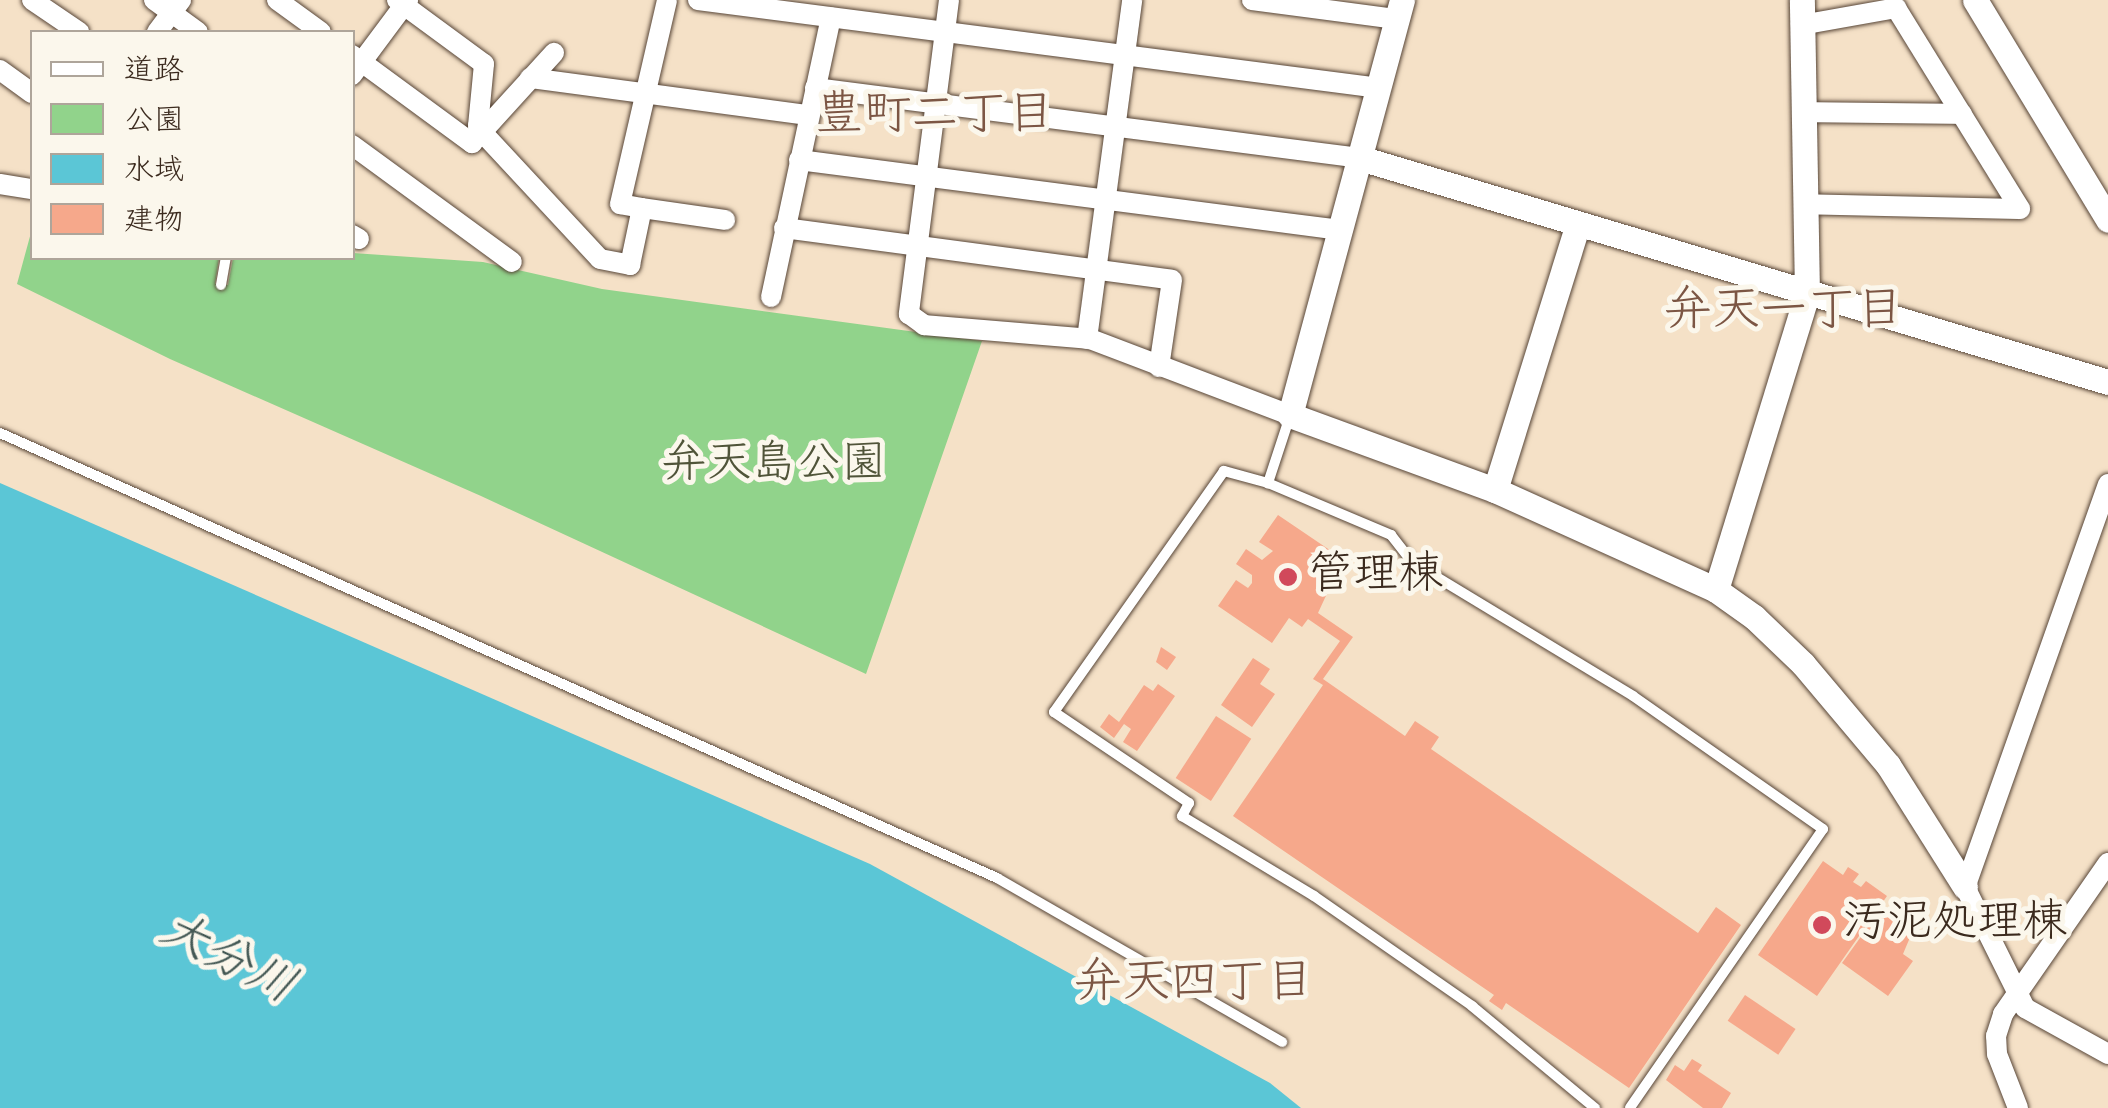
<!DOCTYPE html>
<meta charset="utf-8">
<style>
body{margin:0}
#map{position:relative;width:2108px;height:1108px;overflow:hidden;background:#f5e1c7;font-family:"Indie Flower","Klee One",sans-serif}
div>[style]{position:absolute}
.green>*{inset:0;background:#91d38b}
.water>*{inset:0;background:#5bc6d6}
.building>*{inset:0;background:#f6a88b;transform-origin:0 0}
.roads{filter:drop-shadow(0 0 2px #574537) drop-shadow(0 0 2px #574537)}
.service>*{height:10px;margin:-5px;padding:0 5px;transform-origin:5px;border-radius:5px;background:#fff}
.minor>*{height:20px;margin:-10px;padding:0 10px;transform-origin:10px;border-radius:10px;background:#fff}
.tertiary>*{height:25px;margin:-12.5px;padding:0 12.5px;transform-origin:12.5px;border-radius:12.5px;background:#fff}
.dots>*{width:28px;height:28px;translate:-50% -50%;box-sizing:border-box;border:5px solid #fbf7ec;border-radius:50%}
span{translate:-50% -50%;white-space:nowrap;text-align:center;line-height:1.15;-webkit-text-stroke:10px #fbf7ec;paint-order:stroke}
.park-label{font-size:45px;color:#505439}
.poi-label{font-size:45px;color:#3b2a1e}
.left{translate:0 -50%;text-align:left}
.neighbourhood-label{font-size:48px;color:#7c5644}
.water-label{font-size:48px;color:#455955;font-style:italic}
.legend{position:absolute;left:30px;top:30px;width:325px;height:230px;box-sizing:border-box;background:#fbf7ec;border:2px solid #aea59a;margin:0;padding:12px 18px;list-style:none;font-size:30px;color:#3b2a1e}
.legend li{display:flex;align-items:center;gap:20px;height:50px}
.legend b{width:50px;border:2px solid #aea59a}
</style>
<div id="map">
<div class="green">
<div style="clip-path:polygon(32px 229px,32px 258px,219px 258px,215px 284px,228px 285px,233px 258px,352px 258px,353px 253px,483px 262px,602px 289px,982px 341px,866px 674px,481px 496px,170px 359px,17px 284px)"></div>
</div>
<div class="water">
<div style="clip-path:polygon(0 483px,870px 864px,1270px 1083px,1301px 1108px,0 1108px)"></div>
</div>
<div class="building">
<div style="clip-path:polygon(1278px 515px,1340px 557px,1322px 582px,1330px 587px,1318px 613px,1353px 637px,1323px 679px,1405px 736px,1415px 721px,1439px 737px,1431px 749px,1698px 933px,1716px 907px,1741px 925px,1629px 1088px,1506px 1003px,1502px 1010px,1489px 1001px,1494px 995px,1233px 816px,1323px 685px,1313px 679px,1340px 641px,1308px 619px,1302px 627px,1289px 618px,1272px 643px,1218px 606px,1236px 580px,1248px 588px,1252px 583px,1252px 575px,1236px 564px,1246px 549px,1262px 560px,1273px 551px,1259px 542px)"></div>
<div style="clip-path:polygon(1161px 647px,1176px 657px,1167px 670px,1156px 662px)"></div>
<div style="clip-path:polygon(1253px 658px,1270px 669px,1260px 684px,1275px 694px,1252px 727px,1221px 705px)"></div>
<div style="clip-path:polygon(1158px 684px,1175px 696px,1137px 751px,1123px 742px,1131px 729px,1124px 724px,1114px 738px,1100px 727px,1109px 714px,1119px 722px,1144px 685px,1153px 691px)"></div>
<div style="left:1216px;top:716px;width:42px;height:74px;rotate:33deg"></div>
<div style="clip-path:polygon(1823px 861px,1843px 875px,1848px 867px,1859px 874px,1853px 882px,1861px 887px,1866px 881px,1887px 896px,1817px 996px,1758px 955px)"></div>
<div style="clip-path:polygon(1883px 906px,1904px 920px,1911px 935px,1903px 954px,1913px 961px,1888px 996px,1842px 963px)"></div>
<div style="left:1745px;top:995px;width:61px;height:31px;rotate:34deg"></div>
<div style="clip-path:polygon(1692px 1059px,1702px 1065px,1698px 1071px,1731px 1093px,1722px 1108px,1703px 1108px,1666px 1080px,1675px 1065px,1684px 1071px)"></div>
</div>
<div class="roads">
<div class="service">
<div style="left:221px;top:285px;width:27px;rotate:-80deg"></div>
<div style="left:1290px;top:416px;width:71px;rotate:108.2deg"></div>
<div style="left:1268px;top:483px;width:134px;rotate:22.9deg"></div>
<div style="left:1391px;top:535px;width:34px;rotate:52deg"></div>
<div style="left:1412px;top:562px;width:258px;rotate:31.2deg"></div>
<div style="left:1633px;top:696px;width:232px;rotate:35deg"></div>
<div style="left:1823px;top:829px;width:339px;rotate:124.7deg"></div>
<div style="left:0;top:433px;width:1092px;rotate:24.05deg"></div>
<div style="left:997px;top:878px;width:329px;rotate:29.9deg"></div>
<div style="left:1268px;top:483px;width:46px;rotate:-164.7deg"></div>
<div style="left:1224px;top:471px;width:295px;rotate:125.2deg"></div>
<div style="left:1054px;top:712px;width:163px;rotate:34deg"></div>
<div style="left:1189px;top:803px;width:15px;rotate:118deg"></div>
<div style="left:1182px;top:816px;width:154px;rotate:31.2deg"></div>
<div style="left:1314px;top:896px;width:193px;rotate:34.8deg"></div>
<div style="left:1472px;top:1006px;width:160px;rotate:39.7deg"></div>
</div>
<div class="minor">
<div style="left:32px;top:0;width:57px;rotate:34.2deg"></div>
<div style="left:154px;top:0;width:54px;rotate:36deg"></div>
<div style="left:277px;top:0;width:54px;rotate:36deg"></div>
<div style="left:397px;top:0;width:108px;rotate:36.3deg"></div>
<div style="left:484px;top:64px;width:62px;rotate:95.5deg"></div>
<div style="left:478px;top:126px;width:7px;rotate:56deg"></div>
<div style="left:482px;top:132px;width:107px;rotate:-47.7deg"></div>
<div style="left:698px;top:0;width:687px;rotate:7.36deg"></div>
<div style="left:949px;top:0;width:317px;rotate:97.3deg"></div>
<div style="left:909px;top:314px;width:19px;rotate:36deg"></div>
<div style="left:924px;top:325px;width:167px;rotate:4.8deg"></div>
<div style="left:1090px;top:339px;width:214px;rotate:20.8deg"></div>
<div style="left:1252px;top:0;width:146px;rotate:7.5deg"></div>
<div style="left:1801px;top:25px;width:97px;rotate:-10.1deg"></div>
<div style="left:1896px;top:8px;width:236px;rotate:58.3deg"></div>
<div style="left:2020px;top:209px;width:215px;rotate:-178.7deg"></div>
<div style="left:157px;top:32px;width:40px;rotate:-53deg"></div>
<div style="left:352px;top:55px;width:149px;rotate:36.3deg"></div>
<div style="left:472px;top:143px;width:15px;rotate:-48deg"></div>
<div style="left:482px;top:132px;width:173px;rotate:47.1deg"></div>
<div style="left:600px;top:259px;width:31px;rotate:11deg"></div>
<div style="left:630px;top:265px;width:58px;rotate:-78.1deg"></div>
<div style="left:642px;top:208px;width:22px;rotate:-170deg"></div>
<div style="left:620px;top:204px;width:209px;rotate:-77deg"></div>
<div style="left:0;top:70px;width:39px;rotate:36deg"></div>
<div style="left:352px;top:75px;width:94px;rotate:-53.3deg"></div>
<div style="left:530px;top:78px;width:280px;rotate:7.6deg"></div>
<div style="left:815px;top:88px;width:549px;rotate:7.32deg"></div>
<div style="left:1803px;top:112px;width:159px;rotate:0.7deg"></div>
<div style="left:352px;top:145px;width:198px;rotate:36.2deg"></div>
<div style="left:799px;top:160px;width:546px;rotate:7.37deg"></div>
<div style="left:0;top:184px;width:32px;rotate:9deg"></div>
<div style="left:642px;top:208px;width:84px;rotate:8.2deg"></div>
<div style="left:784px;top:228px;width:391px;rotate:7.6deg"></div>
<div style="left:1172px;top:280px;width:88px;rotate:98.5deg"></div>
<div style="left:352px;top:235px;width:8px;rotate:30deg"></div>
<div style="left:771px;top:297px;width:286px;rotate:-77.9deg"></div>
<div style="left:1087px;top:339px;width:342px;rotate:-82.4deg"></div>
<div style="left:2108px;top:484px;width:428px;rotate:109.5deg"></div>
<div style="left:1965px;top:887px;width:135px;rotate:63.6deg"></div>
<div style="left:2025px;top:1008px;width:95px;rotate:29deg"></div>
<div style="left:2018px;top:1108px;width:58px;rotate:-111.3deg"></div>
<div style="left:1997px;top:1054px;width:18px;rotate:-93deg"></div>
<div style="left:1996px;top:1036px;width:23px;rotate:-72deg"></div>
<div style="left:2003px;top:1014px;width:184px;rotate:-55.2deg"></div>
</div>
<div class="tertiary">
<div style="left:1402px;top:0;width:430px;rotate:105.1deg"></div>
<div style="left:1290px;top:415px;width:218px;rotate:20.1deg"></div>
<div style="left:1495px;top:490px;width:243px;rotate:24.3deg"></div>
<div style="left:1716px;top:590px;width:47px;rotate:35.4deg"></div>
<div style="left:1754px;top:617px;width:68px;rotate:43.8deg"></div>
<div style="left:1803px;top:664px;width:132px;rotate:49.9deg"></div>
<div style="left:1888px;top:765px;width:144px;rotate:57.7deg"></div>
<div style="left:1975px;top:0;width:257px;rotate:58.8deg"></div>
<div style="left:1360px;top:158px;width:781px;rotate:16.67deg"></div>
<div style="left:1495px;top:490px;width:279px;rotate:-72.7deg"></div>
<div style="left:1716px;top:590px;width:310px;rotate:-72.9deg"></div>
<div style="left:1807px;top:294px;width:294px;rotate:-91deg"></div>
</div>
</div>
<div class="dots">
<div style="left:1288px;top:577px;background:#d1495b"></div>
<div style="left:1822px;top:925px;background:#d1495b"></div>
</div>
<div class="park-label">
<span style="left:774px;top:466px">弁天島公園</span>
</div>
<div class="poi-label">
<span class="left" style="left:1308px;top:577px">管理棟</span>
<span class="left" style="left:1842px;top:925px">汚泥処理棟</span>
</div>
<div class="neighbourhood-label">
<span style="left:935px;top:117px">豊町二丁目</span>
<span style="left:1784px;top:313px">弁天一丁目</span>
<span style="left:1194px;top:985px">弁天四丁目</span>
</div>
<div class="water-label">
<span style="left:227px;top:960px;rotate:27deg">大分川</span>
</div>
<ul class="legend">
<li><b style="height:12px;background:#fff"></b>道路</li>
<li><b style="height:28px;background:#91d38b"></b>公園</li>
<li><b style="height:28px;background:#5bc6d6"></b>水域</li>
<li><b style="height:28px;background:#f6a88b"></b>建物</li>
</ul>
</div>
